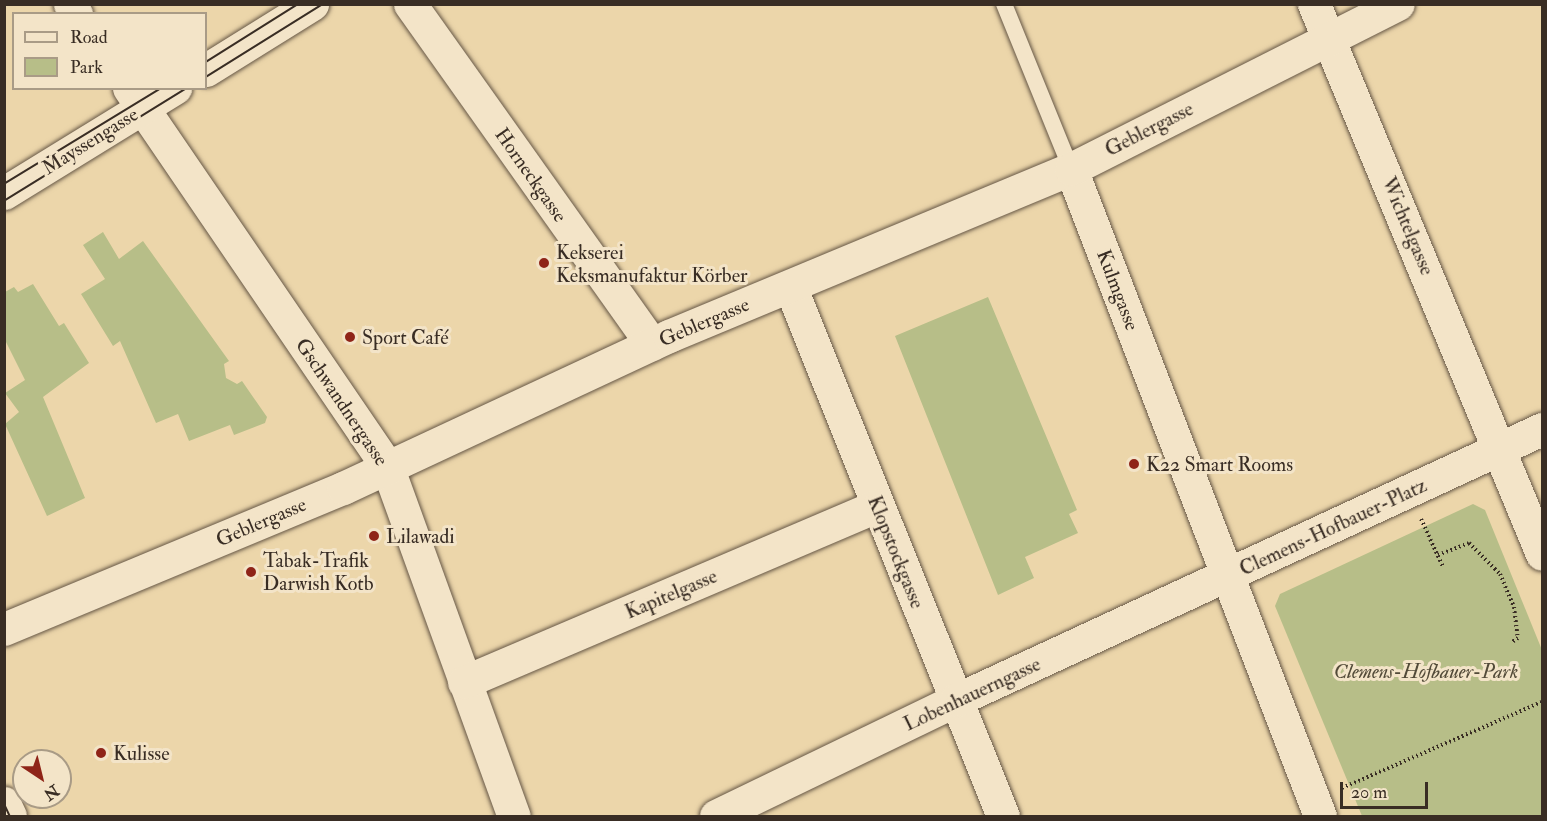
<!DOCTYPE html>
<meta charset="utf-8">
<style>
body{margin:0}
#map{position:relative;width:1547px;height:821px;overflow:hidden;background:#ecd6aa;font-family:"IM FELL Double Pica",serif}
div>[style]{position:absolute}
.green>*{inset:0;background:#b7be88}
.path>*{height:4px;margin-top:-2px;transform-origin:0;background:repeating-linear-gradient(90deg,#392d24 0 1.5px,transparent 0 4.5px)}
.roads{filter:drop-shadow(0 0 2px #665746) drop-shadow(0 0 2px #665746)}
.service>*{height:16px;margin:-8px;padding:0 8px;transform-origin:8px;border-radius:8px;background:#f3e4c8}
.minor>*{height:33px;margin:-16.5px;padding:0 16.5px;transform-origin:16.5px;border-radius:16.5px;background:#f3e4c8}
.tertiary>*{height:33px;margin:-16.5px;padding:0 16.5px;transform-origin:16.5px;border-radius:16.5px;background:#f3e4c8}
.tram>*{height:1.5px;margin:-0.75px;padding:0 0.75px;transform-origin:0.75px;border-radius:0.75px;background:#392d24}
.dots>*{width:16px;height:16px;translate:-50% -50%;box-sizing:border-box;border:3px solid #f3e4c8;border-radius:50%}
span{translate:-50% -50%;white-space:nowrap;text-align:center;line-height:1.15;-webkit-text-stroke:6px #f3e4c8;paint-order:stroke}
.street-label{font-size:20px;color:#392d24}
.poi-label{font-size:20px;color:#392d24}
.left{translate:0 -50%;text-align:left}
.park-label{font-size:20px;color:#524a38;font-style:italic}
.frame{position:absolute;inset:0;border:6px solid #392d24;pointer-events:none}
.legend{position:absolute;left:12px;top:12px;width:195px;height:78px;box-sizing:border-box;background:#f3e4c8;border:2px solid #a99b86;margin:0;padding:8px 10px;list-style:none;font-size:18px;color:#392d24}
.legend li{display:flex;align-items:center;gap:12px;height:30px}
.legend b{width:30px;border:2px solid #a99b86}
.north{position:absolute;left:12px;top:749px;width:60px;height:60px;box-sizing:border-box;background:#f3e4c8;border:2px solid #a99b86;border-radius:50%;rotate:145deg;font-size:16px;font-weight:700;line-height:24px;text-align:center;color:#392d24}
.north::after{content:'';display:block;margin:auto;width:21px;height:27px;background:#8f2418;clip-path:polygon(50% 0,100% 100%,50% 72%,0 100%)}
.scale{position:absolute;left:1340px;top:782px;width:88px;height:27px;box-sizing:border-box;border:3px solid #392d24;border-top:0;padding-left:8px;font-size:18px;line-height:21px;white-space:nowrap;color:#392d24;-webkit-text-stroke:4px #f3e4c8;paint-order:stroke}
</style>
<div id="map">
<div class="green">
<div style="clip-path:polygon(103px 232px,119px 259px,143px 241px,229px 361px,224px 364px,226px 378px,237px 384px,242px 381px,267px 417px,265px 423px,234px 435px,230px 425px,189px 441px,178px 414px,156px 423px,120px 341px,113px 346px,81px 294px,105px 279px,83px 245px)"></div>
<div style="clip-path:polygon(33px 284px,59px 326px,64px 323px,89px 363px,43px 397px,85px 498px,47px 516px,5px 424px,19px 412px,5px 393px,25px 380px,5px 340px,5px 292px,14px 287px,18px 292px)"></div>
<div style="clip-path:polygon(988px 297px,1077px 510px,1069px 514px,1078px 533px,1025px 557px,1034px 578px,998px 595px,895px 336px)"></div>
<div style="clip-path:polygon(1473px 504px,1485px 510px,1542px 650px,1542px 816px,1362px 816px,1275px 606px,1280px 594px)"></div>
</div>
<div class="path">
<div style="left:1421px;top:519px;width:53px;rotate:65.4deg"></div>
<div style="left:1438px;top:555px;width:33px;rotate:-21deg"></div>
<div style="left:1469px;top:543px;width:44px;rotate:45deg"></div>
<div style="left:1500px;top:574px;width:36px;rotate:67deg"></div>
<div style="left:1514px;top:607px;width:31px;rotate:83deg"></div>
<div style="left:1518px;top:638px;width:7px;rotate:146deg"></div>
<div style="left:1342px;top:788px;width:218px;rotate:-23.3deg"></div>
</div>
<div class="roads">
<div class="service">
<div style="left:1004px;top:4px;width:178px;rotate:67.9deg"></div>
</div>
<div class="minor">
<div style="left:70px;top:4px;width:12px;rotate:59deg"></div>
<div style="left:410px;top:4px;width:417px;rotate:54.6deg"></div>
<div style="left:1314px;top:4px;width:595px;rotate:67.48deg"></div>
<div style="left:129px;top:88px;width:458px;rotate:55.7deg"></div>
<div style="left:387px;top:466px;width:372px;rotate:70.1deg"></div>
<div style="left:1071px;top:169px;width:693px;rotate:68.95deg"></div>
<div style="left:790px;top:286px;width:571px;rotate:68.11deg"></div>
<div style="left:4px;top:629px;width:367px;rotate:-22.6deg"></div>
<div style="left:343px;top:488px;width:360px;rotate:-25deg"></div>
<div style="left:669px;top:336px;width:435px;rotate:-22.6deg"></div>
<div style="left:1071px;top:169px;width:366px;rotate:-26.8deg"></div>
<div style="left:464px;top:682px;width:449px;rotate:-23.1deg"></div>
<div style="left:716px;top:816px;width:267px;rotate:-25.8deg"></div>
<div style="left:956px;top:700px;width:646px;rotate:-24.82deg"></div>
</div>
<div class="tertiary">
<div style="left:206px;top:70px;width:125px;rotate:-31.9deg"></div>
<div style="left:4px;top:193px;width:201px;rotate:-31.6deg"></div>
<div style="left:4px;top:803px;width:14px;rotate:65deg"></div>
</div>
</div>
<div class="tram">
<div style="left:206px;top:62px;width:109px;rotate:-32.2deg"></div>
<div style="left:206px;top:77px;width:138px;rotate:-32deg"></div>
<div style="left:4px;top:184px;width:184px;rotate:-31.4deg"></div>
<div style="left:4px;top:201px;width:215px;rotate:-31.7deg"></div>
<div style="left:4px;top:803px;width:14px;rotate:65deg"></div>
</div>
<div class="dots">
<div style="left:544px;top:263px;background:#8f2418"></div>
<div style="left:350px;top:337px;background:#8f2418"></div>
<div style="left:1134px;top:464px;background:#8f2418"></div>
<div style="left:374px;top:536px;background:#8f2418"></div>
<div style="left:251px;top:572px;background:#8f2418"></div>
<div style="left:101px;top:753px;background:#8f2418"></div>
</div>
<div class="street-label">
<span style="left:1149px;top:129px;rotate:-27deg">Geblergasse</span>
<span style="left:90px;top:141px;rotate:-32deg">Mayssengasse</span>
<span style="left:531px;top:175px;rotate:55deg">Horneckgasse</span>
<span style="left:1408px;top:226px;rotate:67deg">Wichtelgasse</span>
<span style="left:1118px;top:290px;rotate:69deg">Kulmgasse</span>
<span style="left:704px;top:322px;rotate:-23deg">Geblergasse</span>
<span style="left:342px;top:402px;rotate:56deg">Gschwandnergasse</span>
<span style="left:261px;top:522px;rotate:-23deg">Geblergasse</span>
<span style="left:1333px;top:527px;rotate:-25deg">Clemens-Hofbauer-Platz</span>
<span style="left:896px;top:552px;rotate:68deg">Klopstockgasse</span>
<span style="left:671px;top:594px;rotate:-23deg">Kapitelgasse</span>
<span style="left:972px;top:694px;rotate:-25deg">Lobenhauerngasse</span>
</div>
<div class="poi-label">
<span class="left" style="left:556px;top:264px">Kekserei<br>Keksmanufaktur Körber</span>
<span class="left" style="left:362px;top:337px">Sport Café</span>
<span class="left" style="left:1146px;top:464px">K22 Smart Rooms</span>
<span class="left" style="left:386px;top:536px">Lilawadi</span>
<span class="left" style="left:263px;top:572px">Tabak-Trafik<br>Darwish Kotb</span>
<span class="left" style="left:113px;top:753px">Kulisse</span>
</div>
<div class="park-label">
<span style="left:1426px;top:671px">Clemens-Hofbauer-Park</span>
</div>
<div class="frame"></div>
<ul class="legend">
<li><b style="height:8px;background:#f3e4c8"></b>Road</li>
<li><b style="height:16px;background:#b7be88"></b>Park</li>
</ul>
<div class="north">N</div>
<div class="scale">20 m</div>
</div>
